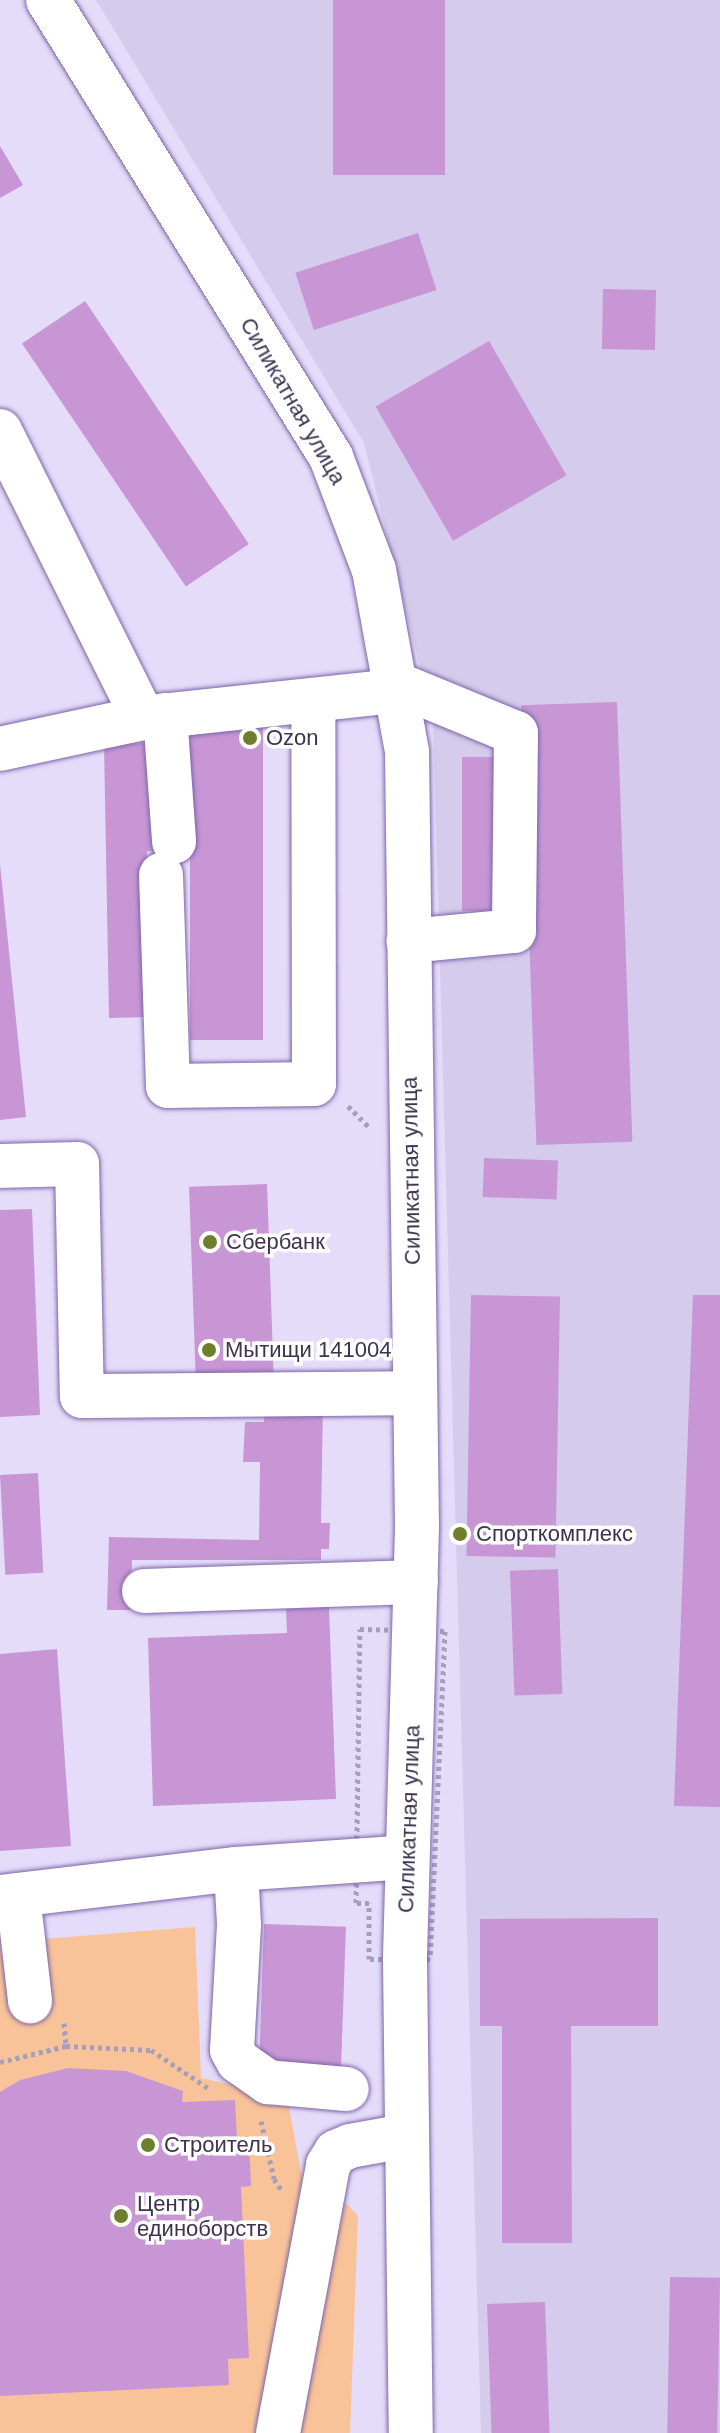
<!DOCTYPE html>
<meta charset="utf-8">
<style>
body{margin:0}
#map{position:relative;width:720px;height:2433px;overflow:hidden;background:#e5dcfa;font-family:Helvetica,sans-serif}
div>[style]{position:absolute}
.built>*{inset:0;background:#d5cbec}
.green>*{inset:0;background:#f9c399}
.building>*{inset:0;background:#c896d5;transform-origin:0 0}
.path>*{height:5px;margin-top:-2.5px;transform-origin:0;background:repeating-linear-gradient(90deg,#a79ebc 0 4px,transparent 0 8px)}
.roads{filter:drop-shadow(0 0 2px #7d65a8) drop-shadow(0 0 2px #7d65a8)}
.minor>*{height:44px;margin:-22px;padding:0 22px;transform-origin:22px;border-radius:22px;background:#fff}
.dots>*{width:22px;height:22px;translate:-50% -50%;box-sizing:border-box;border:4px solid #fff;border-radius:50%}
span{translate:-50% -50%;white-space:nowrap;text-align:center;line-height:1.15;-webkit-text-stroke:7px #fff;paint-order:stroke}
.street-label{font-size:22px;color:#3d3350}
.poi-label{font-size:22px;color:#3d3350}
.left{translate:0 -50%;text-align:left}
</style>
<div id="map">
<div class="built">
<div style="clip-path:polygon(96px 0,720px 0,720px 2433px,481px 2433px,433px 719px,364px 443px)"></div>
</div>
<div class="green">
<div style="clip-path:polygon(195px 1927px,201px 2078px,287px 2097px,305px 2193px,348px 2205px,358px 2216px,350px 2433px,0 2433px,0 1936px,4px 1942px)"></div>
</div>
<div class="building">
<div style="left:333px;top:0;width:112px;height:175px"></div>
<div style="clip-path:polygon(0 146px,23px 185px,0 198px)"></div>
<div style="left:418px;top:233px;width:60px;height:129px;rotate:72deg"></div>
<div style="left:603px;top:289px;width:53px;height:60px;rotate:1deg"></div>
<div style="left:85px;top:301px;width:293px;height:76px;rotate:56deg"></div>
<div style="left:489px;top:341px;width:155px;height:131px;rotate:60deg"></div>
<div style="left:617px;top:702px;width:440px;height:96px;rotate:88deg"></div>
<div style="left:263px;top:726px;width:314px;height:73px;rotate:90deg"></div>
<div style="clip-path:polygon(149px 743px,158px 851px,147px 851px,149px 1017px,109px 1018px,104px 744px)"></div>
<div style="left:462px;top:757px;width:48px;height:154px"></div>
<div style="clip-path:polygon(0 864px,26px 1117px,0 1120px)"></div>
<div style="left:484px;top:1158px;width:74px;height:39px;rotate:2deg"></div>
<div style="left:267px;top:1184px;width:188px;height:78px;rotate:88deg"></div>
<div style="clip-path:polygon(32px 1209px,40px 1415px,0 1417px,0 1210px)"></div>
<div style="left:471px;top:1295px;width:89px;height:261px;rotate:1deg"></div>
<div style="clip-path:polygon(693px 1295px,720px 1295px,720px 1807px,674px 1806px)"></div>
<div style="clip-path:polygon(264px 1402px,323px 1404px,321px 1523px,330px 1523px,329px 1549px,321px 1549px,321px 1560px,132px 1560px,131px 1610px,107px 1610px,109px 1537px,259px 1540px,260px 1462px,243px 1462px,245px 1422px,264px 1422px)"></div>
<div style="left:38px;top:1473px;width:100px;height:38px;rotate:87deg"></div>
<div style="left:558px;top:1569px;width:125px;height:48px;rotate:88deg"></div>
<div style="clip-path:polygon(329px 1607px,336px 1799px,153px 1806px,148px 1638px,287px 1633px,286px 1609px)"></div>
<div style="clip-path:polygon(57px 1649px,71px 1846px,0 1851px,0 1654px)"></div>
<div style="clip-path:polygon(658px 1918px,658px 2026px,571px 2026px,572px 2243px,502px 2243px,502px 2026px,480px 2026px,480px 1919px)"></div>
<div style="left:264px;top:1924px;width:82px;height:147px;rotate:2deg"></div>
<div style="clip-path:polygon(68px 2068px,126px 2071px,183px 2091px,182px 2102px,235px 2100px,237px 2138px,249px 2138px,251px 2186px,241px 2187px,249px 2358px,228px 2359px,229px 2385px,0 2396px,0 2092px,20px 2080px)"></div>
<div style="left:670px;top:2277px;width:50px;height:156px;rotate:1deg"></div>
<div style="left:545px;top:2302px;width:131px;height:58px;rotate:88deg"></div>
</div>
<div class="path">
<div style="left:348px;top:1106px;width:30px;rotate:45deg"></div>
<div style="left:360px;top:1629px;width:85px;rotate:1.3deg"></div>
<div style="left:445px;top:1631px;width:328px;rotate:92.6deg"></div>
<div style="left:430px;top:1959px;width:61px;rotate:180deg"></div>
<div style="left:369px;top:1959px;width:56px;rotate:-90deg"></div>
<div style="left:369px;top:1903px;width:13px;rotate:180deg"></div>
<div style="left:356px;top:1903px;width:274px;rotate:-89.2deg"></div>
<div style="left:64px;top:2023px;width:23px;rotate:85deg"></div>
<div style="left:0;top:2062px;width:68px;rotate:-13.6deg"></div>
<div style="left:66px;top:2046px;width:85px;rotate:2.7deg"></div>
<div style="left:151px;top:2050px;width:69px;rotate:33.7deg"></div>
<div style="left:261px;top:2121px;width:59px;rotate:77.4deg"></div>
<div style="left:274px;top:2179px;width:14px;rotate:56deg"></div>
</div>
<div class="roads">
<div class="minor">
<div style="left:48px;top:0;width:538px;rotate:58.23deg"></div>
<div style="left:331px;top:457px;width:121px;rotate:69.2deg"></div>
<div style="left:374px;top:570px;width:185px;rotate:79.7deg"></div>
<div style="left:407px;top:752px;width:775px;rotate:89.26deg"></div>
<div style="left:417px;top:1527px;width:434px;rotate:91.6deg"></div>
<div style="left:405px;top:1961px;width:472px;rotate:89.3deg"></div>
<div style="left:0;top:431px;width:321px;rotate:63.5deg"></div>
<div style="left:143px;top:718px;width:252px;rotate:-6.1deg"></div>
<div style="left:392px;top:682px;width:134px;rotate:22.4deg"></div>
<div style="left:516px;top:733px;width:198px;rotate:90.6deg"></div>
<div style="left:514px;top:931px;width:106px;rotate:174.6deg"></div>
<div style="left:165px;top:715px;width:127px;rotate:85.9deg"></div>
<div style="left:0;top:749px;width:146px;rotate:-12.2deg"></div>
<div style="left:161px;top:875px;width:211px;rotate:88.1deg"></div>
<div style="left:168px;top:1086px;width:146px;rotate:-0.8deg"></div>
<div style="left:314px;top:1084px;width:384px;rotate:-90.1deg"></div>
<div style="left:0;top:1166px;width:77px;rotate:-1.5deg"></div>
<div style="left:77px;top:1164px;width:232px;rotate:88.8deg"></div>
<div style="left:82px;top:1396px;width:333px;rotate:-0.5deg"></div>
<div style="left:144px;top:1591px;width:272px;rotate:-1.9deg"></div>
<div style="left:236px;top:1869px;width:56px;rotate:86.9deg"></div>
<div style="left:239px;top:1925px;width:125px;rotate:93.2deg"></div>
<div style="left:232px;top:2050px;width:13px;rotate:61deg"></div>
<div style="left:238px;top:2061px;width:37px;rotate:35deg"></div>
<div style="left:268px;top:2082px;width:79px;rotate:5.1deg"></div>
<div style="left:18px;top:1895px;width:107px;rotate:83.5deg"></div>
<div style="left:0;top:1897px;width:238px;rotate:-6.8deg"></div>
<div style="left:236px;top:1869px;width:171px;rotate:-4deg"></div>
<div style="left:278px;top:2433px;width:273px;rotate:-79.4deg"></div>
<div style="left:328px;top:2165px;width:15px;rotate:-58deg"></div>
<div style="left:336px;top:2152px;width:15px;rotate:-23deg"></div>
<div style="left:350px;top:2146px;width:56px;rotate:-10.3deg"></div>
</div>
</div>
<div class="dots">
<div style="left:250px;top:738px;background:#6e7e2c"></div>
<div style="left:210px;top:1242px;background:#6e7e2c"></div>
<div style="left:209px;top:1350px;background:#6e7e2c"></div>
<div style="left:460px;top:1534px;background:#6e7e2c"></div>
<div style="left:148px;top:2145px;background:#6e7e2c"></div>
<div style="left:121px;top:2216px;background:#6e7e2c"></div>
</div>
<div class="street-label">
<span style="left:293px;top:401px;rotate:60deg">Силикатная улица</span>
<span style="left:411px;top:1171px;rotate:-91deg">Силикатная улица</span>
<span style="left:409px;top:1819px;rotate:-88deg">Силикатная улица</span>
</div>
<div class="poi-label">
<span class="left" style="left:266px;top:738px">Ozon</span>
<span class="left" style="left:226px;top:1242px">Сбербанк</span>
<span class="left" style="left:225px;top:1350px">Мытищи 141004</span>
<span class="left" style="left:476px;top:1534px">Спорткомплекс</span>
<span class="left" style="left:164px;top:2145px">Строитель</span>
<span class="left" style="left:137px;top:2216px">Центр<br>единоборств</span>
</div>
</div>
